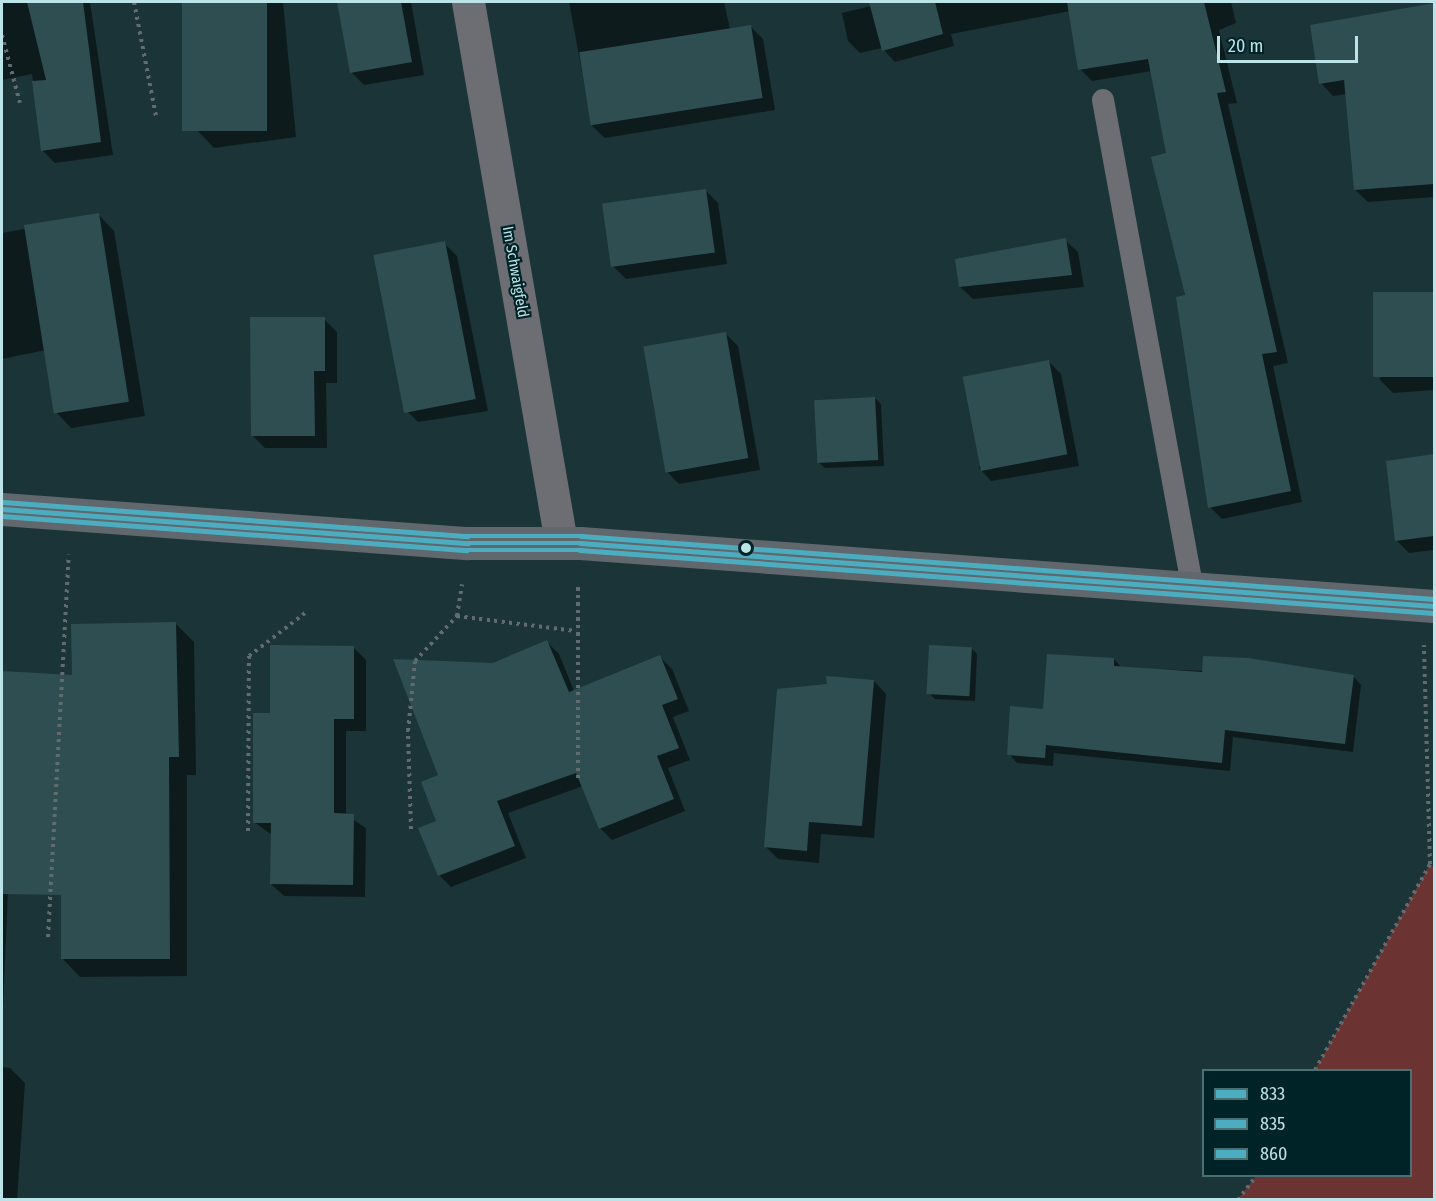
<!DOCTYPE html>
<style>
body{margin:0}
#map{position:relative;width:1436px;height:1201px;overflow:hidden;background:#1b3437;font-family:"Fira Sans Condensed",sans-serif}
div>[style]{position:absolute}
.green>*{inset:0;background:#6b3432}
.shadow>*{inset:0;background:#0007}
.building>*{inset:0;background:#2f4e51;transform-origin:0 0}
.path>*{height:4px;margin-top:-2px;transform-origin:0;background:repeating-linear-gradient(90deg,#626b6f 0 3px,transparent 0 7.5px)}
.lane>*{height:22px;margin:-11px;padding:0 11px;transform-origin:11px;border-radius:11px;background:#6d6d74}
.street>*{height:33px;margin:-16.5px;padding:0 16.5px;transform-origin:16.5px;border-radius:16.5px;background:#6d6d74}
.secondary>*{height:33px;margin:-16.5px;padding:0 16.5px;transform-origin:16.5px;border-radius:16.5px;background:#60676d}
.bus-1>*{height:4.5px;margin:-2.25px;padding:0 2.25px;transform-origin:2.25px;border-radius:2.25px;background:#4dadc0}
.bus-2>*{height:4.5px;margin:-2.25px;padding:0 2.25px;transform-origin:2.25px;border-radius:2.25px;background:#4dadc0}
.bus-3>*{height:4.5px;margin:-2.25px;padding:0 2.25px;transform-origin:2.25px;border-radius:2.25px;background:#4dadc0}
.dots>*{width:16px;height:16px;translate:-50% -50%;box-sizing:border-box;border:3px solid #002327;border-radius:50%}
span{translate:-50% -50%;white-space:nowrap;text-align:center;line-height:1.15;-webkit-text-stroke:4.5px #002327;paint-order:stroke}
.street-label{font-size:15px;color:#bce3e7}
.frame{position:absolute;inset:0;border:3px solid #bce3e7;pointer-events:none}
.legend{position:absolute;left:1202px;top:1069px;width:210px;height:108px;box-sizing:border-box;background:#002327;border:2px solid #4b7074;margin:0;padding:8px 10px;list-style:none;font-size:18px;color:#bce3e7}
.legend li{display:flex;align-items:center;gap:12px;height:30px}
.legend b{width:30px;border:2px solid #4b7074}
.scale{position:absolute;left:1217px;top:36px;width:141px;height:27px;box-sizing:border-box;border:3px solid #bce3e7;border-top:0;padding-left:8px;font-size:18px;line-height:21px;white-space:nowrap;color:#bce3e7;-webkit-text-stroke:4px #002327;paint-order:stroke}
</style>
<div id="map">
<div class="green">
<div style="clip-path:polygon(1430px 864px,1434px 868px,1434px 1199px,1238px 1199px,1256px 1176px,1410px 1176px,1410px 1070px,1315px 1070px)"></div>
</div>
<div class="shadow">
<div style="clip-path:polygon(2px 2px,90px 2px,113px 155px,55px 163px,42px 150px,32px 74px,2px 80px)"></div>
<div style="clip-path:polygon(183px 2px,283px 2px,296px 137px,214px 148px,196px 129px)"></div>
<div style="clip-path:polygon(339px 2px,411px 2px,424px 75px,364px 85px,351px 72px)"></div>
<div style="clip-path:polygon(569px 2px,724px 2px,730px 29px,750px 26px,763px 39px,775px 110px,605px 138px,592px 126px)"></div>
<div style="clip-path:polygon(887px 2px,1231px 2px,1236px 23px,1219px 30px,1237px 103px,1228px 104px,1288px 363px,1273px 366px,1302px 502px,1222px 519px,1210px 507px,1168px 154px,1152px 71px,1092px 81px,1080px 69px,1070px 11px,951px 34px,954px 46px,895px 62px,882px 48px,860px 53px,848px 41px,842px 13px)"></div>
<div style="clip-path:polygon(1434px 5px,1434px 197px,1368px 202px,1355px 190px,1347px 94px,1333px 96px,1321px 83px,1311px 26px)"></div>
<div style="clip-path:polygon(705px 190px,718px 203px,727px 264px,626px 279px,613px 266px)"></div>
<div style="clip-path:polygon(99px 215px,114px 231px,145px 416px,71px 428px,56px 412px,46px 350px,2px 359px,2px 233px)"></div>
<div style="clip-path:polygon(1065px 240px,1078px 252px,1084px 287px,973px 299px,960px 287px)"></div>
<div style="clip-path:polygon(444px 243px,457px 256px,488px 411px,418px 422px,405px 409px)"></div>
<div style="clip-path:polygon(1434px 293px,1434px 390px,1393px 393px,1380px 380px,1374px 297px)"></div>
<div style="clip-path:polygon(324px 319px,337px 332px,337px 383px,326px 383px,327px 448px,265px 448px,252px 435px)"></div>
<div style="clip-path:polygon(725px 333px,738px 346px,760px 470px,679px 484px,666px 471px)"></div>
<div style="clip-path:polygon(1048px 361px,1061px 374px,1079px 466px,991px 481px,979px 468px)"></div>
<div style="clip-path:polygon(875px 398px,881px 404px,884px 466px,825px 468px,818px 462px)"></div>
<div style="clip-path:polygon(1434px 456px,1434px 550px,1409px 553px,1396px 540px,1388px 463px)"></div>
<div style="clip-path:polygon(176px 624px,194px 642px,196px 775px,187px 775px,187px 976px,80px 977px,62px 958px,73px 677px)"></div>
<div style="clip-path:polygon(547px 642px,559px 654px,574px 691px,660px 657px,672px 669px,689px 711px,673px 717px,690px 760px,668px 768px,685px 811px,612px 840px,600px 828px,583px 786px,508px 813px,526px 858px,451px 887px,439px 875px,440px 776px,494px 664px)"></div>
<div style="clip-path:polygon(353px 647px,366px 660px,366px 731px,346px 731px,346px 815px,366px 828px,365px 897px,284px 896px,271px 884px,272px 835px,254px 822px,271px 715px)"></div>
<div style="clip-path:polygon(971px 648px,977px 654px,975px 701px,935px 699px,929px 693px)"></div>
<div style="clip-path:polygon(1114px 659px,1122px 668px,1353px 676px,1361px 685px,1353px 752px,1233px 737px,1230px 771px,1054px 753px,1053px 766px,1017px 763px,1009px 754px,1045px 710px)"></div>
<div style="clip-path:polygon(2px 673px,14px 686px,10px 770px,2px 769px)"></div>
<div style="clip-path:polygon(874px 681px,886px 694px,874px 838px,821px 834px,819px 863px,778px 859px,765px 846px)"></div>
<div style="clip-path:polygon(2px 859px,9px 867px,2px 1031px)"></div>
<div style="clip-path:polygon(2px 1067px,10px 1068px,25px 1083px,17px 1200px,2px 1200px)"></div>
</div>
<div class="building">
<div style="clip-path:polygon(27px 2px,83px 2px,101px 142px,41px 151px,32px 81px,46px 80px)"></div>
<div style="left:182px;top:2px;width:85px;height:129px"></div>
<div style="clip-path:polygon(337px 2px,401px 2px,412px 62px,350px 73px)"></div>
<div style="clip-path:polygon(869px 2px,935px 2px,943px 34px,882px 51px)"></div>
<div style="clip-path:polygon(1067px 2px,1204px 2px,1226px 92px,1217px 93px,1277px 352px,1262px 354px,1291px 491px,1208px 508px,1176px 297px,1185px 295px,1151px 157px,1166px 153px,1148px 59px,1078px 70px)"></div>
<div style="clip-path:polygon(1434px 3px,1434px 184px,1354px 190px,1344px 80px,1319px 84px,1310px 25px)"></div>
<div style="left:751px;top:25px;width:74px;height:174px;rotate:81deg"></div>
<div style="left:706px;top:189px;width:64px;height:105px;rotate:82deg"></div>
<div style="left:99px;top:213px;width:191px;height:76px;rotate:81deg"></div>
<div style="clip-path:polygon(1066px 238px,1072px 275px,959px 287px,955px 259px)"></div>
<div style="left:445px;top:241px;width:161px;height:73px;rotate:79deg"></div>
<div style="left:1434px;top:292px;width:85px;height:61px;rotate:90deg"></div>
<div style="clip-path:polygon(250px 317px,325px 317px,325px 371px,314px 371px,315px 436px,251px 436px)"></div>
<div style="left:726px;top:332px;width:128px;height:84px;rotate:80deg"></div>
<div style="left:1049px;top:360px;width:96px;height:88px;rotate:79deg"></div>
<div style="left:875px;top:397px;width:63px;height:61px;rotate:87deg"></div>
<div style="clip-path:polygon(1434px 454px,1434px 536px,1395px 541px,1386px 461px)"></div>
<div style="clip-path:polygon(176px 622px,179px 757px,169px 757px,170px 959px,61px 959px,61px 895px,2px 894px,2px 671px,72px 675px,71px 624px)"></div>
<div style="clip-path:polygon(547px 640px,569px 692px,660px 655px,678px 699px,662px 705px,679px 748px,657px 756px,674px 799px,599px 829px,576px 773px,497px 801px,515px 846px,438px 876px,418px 828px,436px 821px,421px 782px,438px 775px,393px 659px,493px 663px)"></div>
<div style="clip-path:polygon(270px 645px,354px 646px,354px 719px,334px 719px,334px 813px,354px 814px,353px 885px,270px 884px,271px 823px,253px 823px,253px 713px,270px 713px)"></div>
<div style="left:929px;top:645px;width:43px;height:49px;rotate:3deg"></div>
<div style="clip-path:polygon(1047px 654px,1114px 658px,1114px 666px,1202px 672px,1203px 656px,1248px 658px,1354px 675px,1345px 744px,1225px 730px,1222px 763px,1046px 745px,1045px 758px,1007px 755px,1010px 706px,1043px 709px)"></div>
<div style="clip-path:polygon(826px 676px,874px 680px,862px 826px,809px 822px,807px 851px,764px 847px,777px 689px,827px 684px)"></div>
</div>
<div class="path">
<div style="left:134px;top:2px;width:116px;rotate:79.1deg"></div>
<div style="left:2px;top:35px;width:70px;rotate:75.2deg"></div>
<div style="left:457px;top:616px;width:120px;rotate:7.2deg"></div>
<div style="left:578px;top:778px;width:194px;rotate:-90deg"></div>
<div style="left:411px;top:829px;width:98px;rotate:-91.8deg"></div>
<div style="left:408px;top:731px;width:70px;rotate:-84.3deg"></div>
<div style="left:415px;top:661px;width:62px;rotate:-47deg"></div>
<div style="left:457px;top:616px;width:32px;rotate:-81deg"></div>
<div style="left:248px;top:831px;width:175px;rotate:-89.7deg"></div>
<div style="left:249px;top:656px;width:71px;rotate:-37.5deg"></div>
<div style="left:48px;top:937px;width:383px;rotate:-86.9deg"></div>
<div style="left:1315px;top:1070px;width:236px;rotate:-60.8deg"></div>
<div style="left:1430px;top:864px;width:219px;rotate:-91.6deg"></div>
<div style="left:1238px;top:1200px;width:30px;rotate:-53deg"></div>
</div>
<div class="lane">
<div style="left:1103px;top:100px;width:498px;rotate:79.6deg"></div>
</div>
<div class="street">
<div style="left:468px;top:2px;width:548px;rotate:80.23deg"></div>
</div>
<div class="secondary">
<div style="left:2px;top:509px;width:467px;rotate:4.2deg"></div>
<div style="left:468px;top:543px;width:112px"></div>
<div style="left:580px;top:543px;width:856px;rotate:4.22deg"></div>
</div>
<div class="bus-1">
<div style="left:2px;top:509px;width:467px;rotate:4.2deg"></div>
<div style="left:468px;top:543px;width:112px"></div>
<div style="left:580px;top:543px;width:856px;rotate:4.22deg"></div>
</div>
<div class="bus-2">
<div style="left:2px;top:516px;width:466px;rotate:4.2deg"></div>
<div style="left:467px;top:550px;width:113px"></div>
<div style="left:580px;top:550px;width:855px;rotate:4.22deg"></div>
</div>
<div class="bus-3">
<div style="left:3px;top:502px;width:466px;rotate:4.2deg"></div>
<div style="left:468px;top:536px;width:113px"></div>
<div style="left:581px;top:536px;width:855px;rotate:4.22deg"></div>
</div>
<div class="dots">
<div style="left:746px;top:548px;background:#bce3e7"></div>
</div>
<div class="street-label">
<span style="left:515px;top:272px;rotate:80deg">Im Schwaigfeld</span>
</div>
<div class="frame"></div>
<ul class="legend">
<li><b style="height:8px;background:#4dadc0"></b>833</li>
<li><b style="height:8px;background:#4dadc0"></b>835</li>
<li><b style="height:8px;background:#4dadc0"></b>860</li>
</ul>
<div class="scale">20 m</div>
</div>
